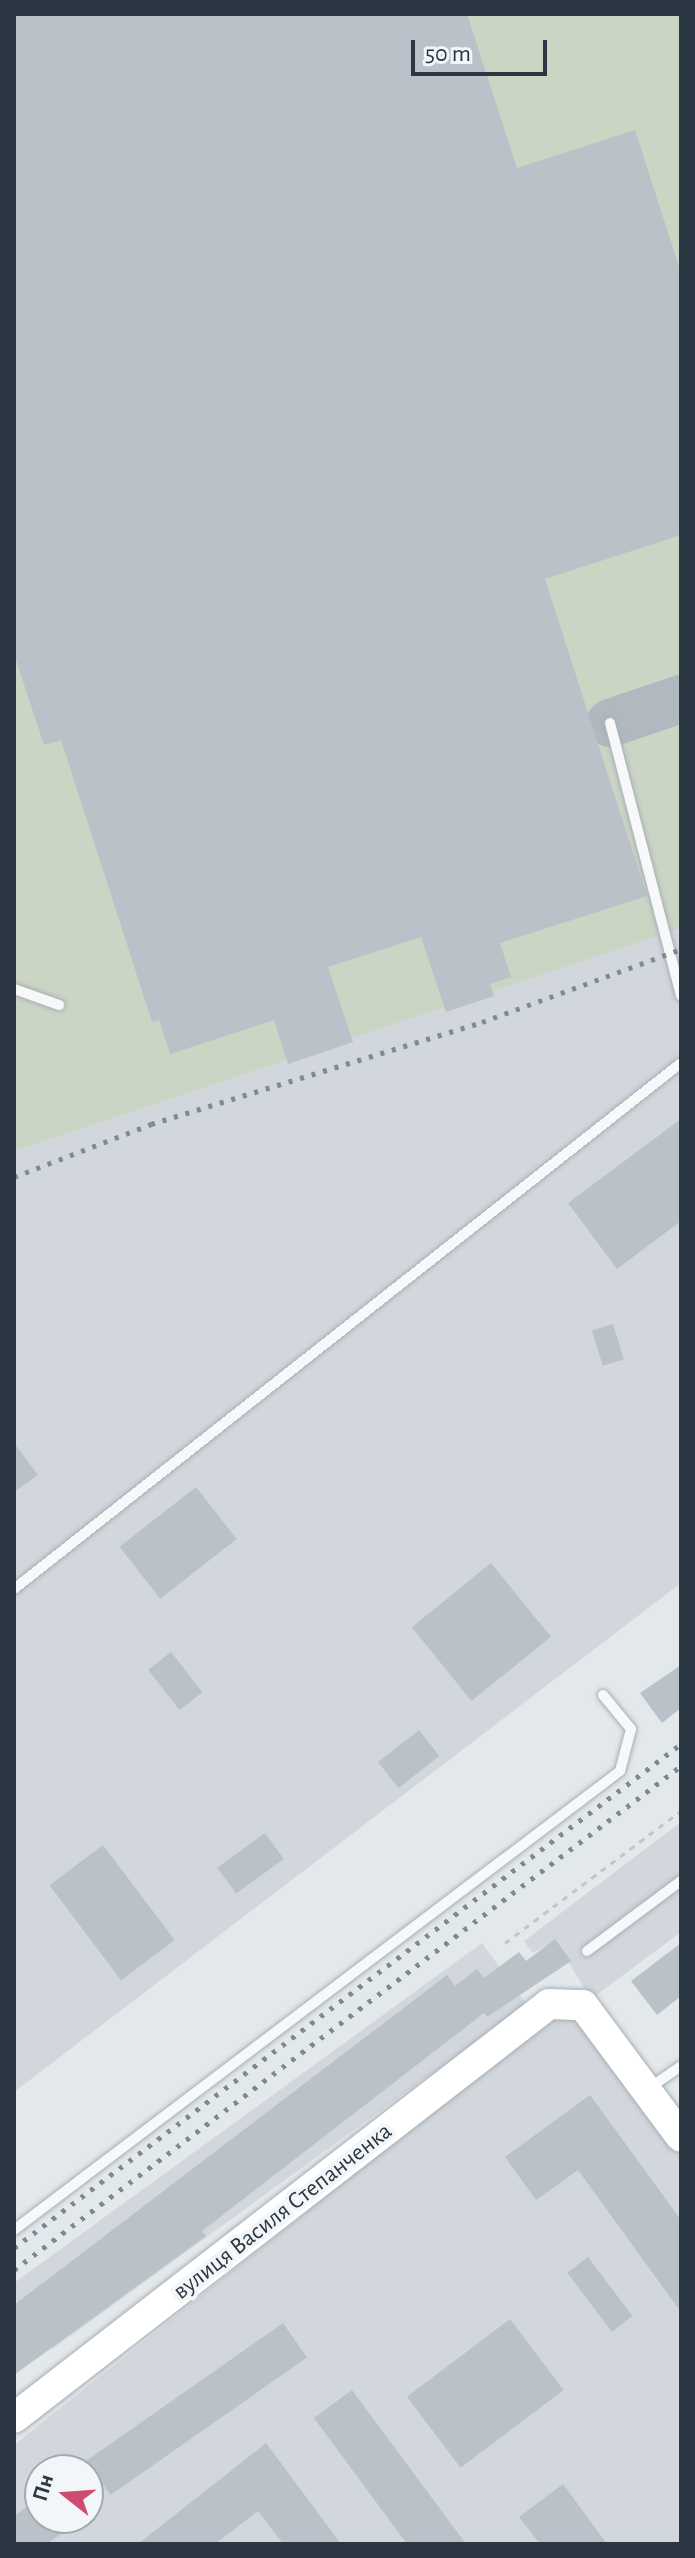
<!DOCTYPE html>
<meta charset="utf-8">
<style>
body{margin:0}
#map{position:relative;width:695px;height:2558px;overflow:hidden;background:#e3e8eb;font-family:"Alegreya Sans",sans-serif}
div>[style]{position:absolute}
.built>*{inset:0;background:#d1d7dd;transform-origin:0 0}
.green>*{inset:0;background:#cbd5c4}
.taxiway>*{height:48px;margin:-24px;padding:0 24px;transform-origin:24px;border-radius:24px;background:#b0b8c0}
.building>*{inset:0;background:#bac1c8;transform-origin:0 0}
.path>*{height:3px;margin-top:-1.5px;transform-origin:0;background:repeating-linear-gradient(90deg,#c1c6ca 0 6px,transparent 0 12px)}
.roads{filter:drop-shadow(0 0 2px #a8afb5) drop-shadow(0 0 2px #a8afb5)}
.lane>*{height:10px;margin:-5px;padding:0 5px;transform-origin:5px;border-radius:5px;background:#f6f8f9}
.secondary>*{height:30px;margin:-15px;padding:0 15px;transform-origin:15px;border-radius:15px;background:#fff}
.rail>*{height:5px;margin-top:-2.5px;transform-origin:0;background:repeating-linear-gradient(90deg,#7d8995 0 4px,transparent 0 12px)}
span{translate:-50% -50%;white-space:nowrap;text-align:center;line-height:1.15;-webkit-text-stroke:8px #f3f6f8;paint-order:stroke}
.street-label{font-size:24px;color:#2b3743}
.frame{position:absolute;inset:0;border:16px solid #2b3743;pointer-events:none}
.north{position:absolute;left:24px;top:2454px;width:80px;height:80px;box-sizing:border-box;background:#f3f6f8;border:2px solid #a3aab0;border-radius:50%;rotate:287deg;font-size:22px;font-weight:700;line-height:32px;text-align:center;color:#2b3743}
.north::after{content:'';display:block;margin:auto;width:28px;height:36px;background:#ce4b72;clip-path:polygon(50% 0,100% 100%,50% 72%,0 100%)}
.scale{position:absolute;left:411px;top:40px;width:136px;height:36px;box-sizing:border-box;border:4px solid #2b3743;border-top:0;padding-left:10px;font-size:24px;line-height:28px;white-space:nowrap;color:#2b3743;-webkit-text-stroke:6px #f3f6f8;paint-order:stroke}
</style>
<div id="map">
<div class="built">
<div style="clip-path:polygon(14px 14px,681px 14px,681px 1583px,14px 2092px)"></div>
<div style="clip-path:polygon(681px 1822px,681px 1932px,591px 1999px,555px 1940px,533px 1953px,524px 1941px)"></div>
<div style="left:482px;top:1943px;width:76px;height:587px;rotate:54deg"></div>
<div style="clip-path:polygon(evenodd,554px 2014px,576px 2017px,681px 2151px,681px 2544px,14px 2544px,14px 2445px,554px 2014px,40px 2470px,88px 2470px,88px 2518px,40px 2518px,40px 2470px)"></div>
</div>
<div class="green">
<div style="clip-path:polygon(14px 14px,681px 14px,681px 928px,14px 1151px)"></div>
</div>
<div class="taxiway">
<div style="left:610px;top:723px;width:75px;rotate:-18.7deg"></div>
</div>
<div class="building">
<div style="clip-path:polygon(14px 14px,467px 14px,517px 168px,635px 130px,681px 273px,681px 535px,545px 579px,647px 896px,500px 943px,511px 977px,490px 984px,494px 996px,446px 1012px,421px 937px,328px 967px,353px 1042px,288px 1064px,274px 1020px,170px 1054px,159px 1020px,152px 1022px,61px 740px,44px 745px,14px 654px)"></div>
<div style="clip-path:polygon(681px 1119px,681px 1221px,617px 1269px,568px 1203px)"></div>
<div style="left:613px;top:1324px;width:37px;height:22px;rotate:73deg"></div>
<div style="clip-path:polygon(14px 1443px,38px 1475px,14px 1492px)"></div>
<div style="left:196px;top:1487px;width:66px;height:97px;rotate:52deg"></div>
<div style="left:491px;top:1563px;width:95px;height:102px;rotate:51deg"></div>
<div style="left:171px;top:1652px;width:51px;height:29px;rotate:52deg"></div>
<div style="clip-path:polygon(681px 1665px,681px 1708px,662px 1723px,640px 1693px)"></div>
<div style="left:419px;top:1730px;width:33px;height:52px;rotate:52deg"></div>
<div style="left:265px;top:1833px;width:32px;height:59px;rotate:54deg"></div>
<div style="left:103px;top:1845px;width:119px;height:67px;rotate:53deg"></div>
<div style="clip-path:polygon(555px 1939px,571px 1961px,487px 2017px,484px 2013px,202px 2231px,206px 2236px,14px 2375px,14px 2305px,447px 1975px,455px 1986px,477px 1969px,484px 1978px,519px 1952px,526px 1961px)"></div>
<div style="clip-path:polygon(681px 1943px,681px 1996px,657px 2015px,631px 1981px)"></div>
<div style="clip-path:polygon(590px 2095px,681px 2220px,681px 2312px,578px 2170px,536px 2200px,505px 2157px)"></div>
<div style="left:588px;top:2257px;width:74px;height:26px;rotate:53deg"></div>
<div style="left:510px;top:2319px;width:89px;height:129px;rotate:53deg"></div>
<div style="left:283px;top:2323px;width:42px;height:240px;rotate:55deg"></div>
<div style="clip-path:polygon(352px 2390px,466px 2544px,407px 2544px,314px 2418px)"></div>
<div style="clip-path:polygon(266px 2443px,341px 2544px,283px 2544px,258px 2511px,215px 2544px,138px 2544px)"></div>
<div style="clip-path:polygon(563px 2484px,607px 2544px,540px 2544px,519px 2517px)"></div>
<div style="clip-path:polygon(40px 2497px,40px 2518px,83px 2518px,47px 2544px,14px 2544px,14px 2516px)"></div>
</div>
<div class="path">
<div style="left:505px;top:1943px;width:220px;rotate:-36.9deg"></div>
</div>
<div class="roads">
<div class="lane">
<div style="left:610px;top:723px;width:282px;rotate:75.4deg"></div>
<div style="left:14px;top:989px;width:48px;rotate:19.6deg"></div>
<div style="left:14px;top:1589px;width:849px;rotate:-38.26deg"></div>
<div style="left:587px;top:1951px;width:117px;rotate:-36.7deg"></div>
<div style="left:648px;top:2089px;width:40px;rotate:-34.9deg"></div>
<div style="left:14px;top:2230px;width:760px;rotate:-37.14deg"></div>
<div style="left:620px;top:1771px;width:43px;rotate:-75.3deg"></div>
<div style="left:631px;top:1729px;width:44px;rotate:-129.5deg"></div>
</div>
<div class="secondary">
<div style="left:14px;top:2418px;width:676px;rotate:-37.73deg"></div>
<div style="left:549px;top:2004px;width:34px;rotate:2deg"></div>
<div style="left:583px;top:2005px;width:164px;rotate:53.4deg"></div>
</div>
</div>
<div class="rail">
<div style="left:14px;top:1177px;width:147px;rotate:-21.1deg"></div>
<div style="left:151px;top:1124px;width:346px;rotate:-17.1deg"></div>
<div style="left:482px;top:1022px;width:212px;rotate:-20.1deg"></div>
<div style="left:14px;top:2248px;width:836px;rotate:-37.08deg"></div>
<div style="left:14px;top:2270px;width:836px;rotate:-37.08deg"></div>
</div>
<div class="street-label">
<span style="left:283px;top:2212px;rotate:-38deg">вулиця Василя Степанченка</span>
</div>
<div class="frame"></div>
<div class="north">Пн</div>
<div class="scale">50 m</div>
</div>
